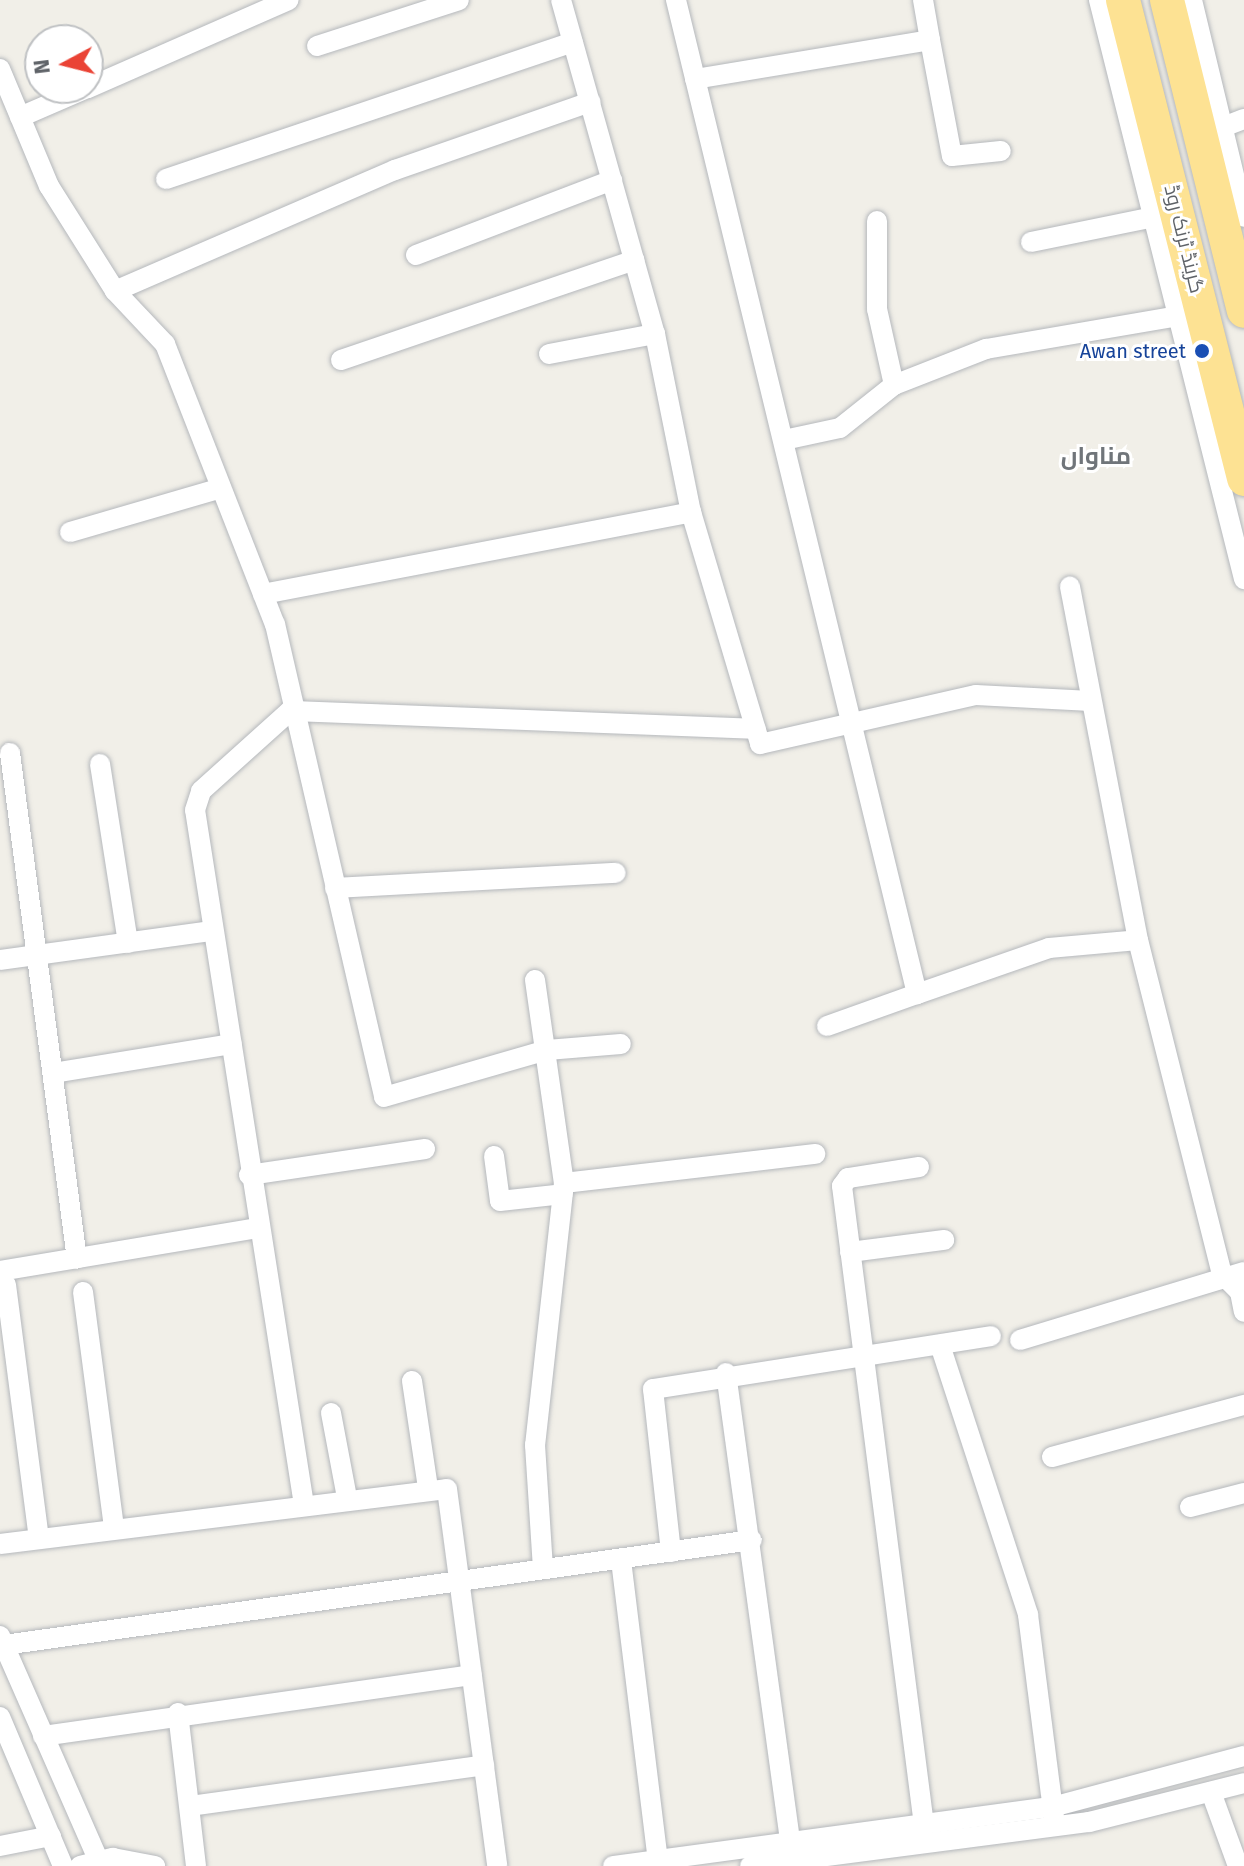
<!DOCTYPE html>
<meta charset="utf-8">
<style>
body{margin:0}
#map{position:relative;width:1244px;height:1866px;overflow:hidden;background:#f1efe8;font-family:"Fira Sans",Cairo,sans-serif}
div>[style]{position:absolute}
.roads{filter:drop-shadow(0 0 2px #b5b8bc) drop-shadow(0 0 2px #b5b8bc)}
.street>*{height:20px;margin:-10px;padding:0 10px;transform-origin:10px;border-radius:10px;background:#fff}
.highway>*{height:34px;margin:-17px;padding:0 17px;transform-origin:17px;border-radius:17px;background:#fde293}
.dots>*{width:22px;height:22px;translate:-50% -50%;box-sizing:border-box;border:4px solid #fff;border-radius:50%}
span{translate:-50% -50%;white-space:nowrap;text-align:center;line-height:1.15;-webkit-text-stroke:6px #fff;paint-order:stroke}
.street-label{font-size:20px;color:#5f6368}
.transit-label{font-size:20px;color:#164399}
.right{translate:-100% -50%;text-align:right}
.quarter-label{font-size:24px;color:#70757a;font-weight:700}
.north{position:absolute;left:24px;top:24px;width:80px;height:80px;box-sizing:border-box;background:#fff;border:2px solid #bfc1c3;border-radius:50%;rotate:263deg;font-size:22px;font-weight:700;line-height:32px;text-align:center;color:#5f6368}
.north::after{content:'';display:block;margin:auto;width:28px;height:36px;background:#ea4335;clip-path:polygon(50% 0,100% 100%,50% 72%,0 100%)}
</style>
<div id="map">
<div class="roads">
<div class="street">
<div style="left:561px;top:0;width:347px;rotate:74.3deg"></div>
<div style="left:655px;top:334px;width:182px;rotate:78.6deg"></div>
<div style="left:691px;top:512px;width:242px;rotate:73.4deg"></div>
<div style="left:760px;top:744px;width:221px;rotate:-12.8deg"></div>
<div style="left:976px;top:695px;width:115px;rotate:3deg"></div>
<div style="left:676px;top:0;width:1023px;rotate:76.37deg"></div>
<div style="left:917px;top:994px;width:140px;rotate:-19.2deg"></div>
<div style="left:1049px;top:948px;width:89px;rotate:-5.1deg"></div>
<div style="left:1138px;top:940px;width:360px;rotate:-100.9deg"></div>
<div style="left:1099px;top:0;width:597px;rotate:75.94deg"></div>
<div style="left:1192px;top:0;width:223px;rotate:76.5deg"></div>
<div style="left:930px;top:40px;width:118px;rotate:79.3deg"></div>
<div style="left:952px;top:156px;width:49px;rotate:-5.8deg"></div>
<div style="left:317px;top:46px;width:149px;rotate:-17.9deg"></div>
<div style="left:0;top:69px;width:127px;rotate:67.3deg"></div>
<div style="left:49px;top:186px;width:124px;rotate:57.8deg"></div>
<div style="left:115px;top:291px;width:73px;rotate:46.7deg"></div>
<div style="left:165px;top:344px;width:301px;rotate:68.6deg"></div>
<div style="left:275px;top:624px;width:485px;rotate:77deg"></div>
<div style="left:384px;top:1097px;width:170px;rotate:-16.1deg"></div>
<div style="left:547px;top:1050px;width:74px;rotate:-4.6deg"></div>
<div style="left:695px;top:79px;width:238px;rotate:-9.4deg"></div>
<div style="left:930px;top:40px;width:41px;rotate:-99.9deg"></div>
<div style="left:88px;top:88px;width:219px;rotate:-23.7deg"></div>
<div style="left:20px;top:117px;width:73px;rotate:-23.4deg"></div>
<div style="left:1223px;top:127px;width:22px;rotate:-21deg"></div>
<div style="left:166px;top:179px;width:429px;rotate:-18.6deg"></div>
<div style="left:877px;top:221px;width:88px;rotate:90deg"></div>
<div style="left:877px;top:309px;width:78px;rotate:77.4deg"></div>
<div style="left:1031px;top:242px;width:126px;rotate:-11.5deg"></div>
<div style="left:416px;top:255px;width:210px;rotate:-20.9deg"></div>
<div style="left:115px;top:291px;width:305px;rotate:-23.4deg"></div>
<div style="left:395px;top:170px;width:207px;rotate:-19.2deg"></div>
<div style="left:549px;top:354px;width:108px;rotate:-10.7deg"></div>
<div style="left:341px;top:360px;width:310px;rotate:-18.8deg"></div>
<div style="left:784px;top:440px;width:57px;rotate:-12.1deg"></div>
<div style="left:840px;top:428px;width:69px;rotate:-38.5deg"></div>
<div style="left:894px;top:385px;width:99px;rotate:-21.4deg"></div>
<div style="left:986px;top:349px;width:196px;rotate:-9.7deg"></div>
<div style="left:70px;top:532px;width:157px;rotate:-16.2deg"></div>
<div style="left:263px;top:594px;width:436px;rotate:-10.8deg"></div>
<div style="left:10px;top:753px;width:510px;rotate:82.46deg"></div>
<div style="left:100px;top:764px;width:181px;rotate:81.1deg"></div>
<div style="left:335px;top:888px;width:281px;rotate:-3.1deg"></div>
<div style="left:1138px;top:940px;width:344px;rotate:75.9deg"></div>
<div style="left:1222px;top:1274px;width:25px;rotate:45deg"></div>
<div style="left:1240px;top:1292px;width:20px;rotate:79deg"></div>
<div style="left:0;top:960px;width:215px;rotate:-7.8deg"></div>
<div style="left:535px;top:980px;width:205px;rotate:81.9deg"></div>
<div style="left:564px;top:1183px;width:264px;rotate:96.3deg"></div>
<div style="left:535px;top:1445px;width:124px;rotate:86.3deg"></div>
<div style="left:827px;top:1026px;width:96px;rotate:-19.6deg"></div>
<div style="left:53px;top:1073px;width:181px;rotate:-9.2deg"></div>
<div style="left:494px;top:1156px;width:45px;rotate:82.4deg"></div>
<div style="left:500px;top:1201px;width:63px;rotate:-6.3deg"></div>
<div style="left:919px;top:1167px;width:72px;rotate:171.2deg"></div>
<div style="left:848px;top:1178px;width:10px;rotate:127deg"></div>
<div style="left:842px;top:1186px;width:644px;rotate:82.69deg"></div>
<div style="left:249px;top:1175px;width:178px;rotate:-8.4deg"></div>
<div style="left:564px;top:1183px;width:253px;rotate:-6.6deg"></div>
<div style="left:850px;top:1252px;width:95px;rotate:-7.3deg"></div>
<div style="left:0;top:1271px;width:261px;rotate:-9.5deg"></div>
<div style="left:6px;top:1285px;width:256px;rotate:82.6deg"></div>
<div style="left:83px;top:1292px;width:239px;rotate:82.5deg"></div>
<div style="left:1020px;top:1340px;width:234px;rotate:-16.9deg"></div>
<div style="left:940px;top:1345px;width:284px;rotate:71.9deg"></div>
<div style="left:1028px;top:1615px;width:206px;rotate:82.7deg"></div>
<div style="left:726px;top:1373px;width:488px;rotate:82.2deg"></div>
<div style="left:412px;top:1381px;width:108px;rotate:81.5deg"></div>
<div style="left:331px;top:1413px;width:86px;rotate:79.3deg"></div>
<div style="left:1052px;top:1457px;width:199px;rotate:-15.2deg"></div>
<div style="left:304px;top:1505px;width:703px;rotate:-98.91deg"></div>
<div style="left:195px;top:810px;width:20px;rotate:-72deg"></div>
<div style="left:201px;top:791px;width:120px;rotate:-42deg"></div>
<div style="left:290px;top:711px;width:466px;rotate:2.2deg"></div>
<div style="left:1190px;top:1507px;width:56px;rotate:-14.5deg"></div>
<div style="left:0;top:1544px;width:450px;rotate:-7deg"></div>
<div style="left:447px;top:1489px;width:380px;rotate:82.4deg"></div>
<div style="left:671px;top:1552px;width:164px;rotate:-96.3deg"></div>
<div style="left:653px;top:1389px;width:342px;rotate:-8.9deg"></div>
<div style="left:621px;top:1560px;width:302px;rotate:83deg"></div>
<div style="left:0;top:1636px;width:251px;rotate:66.3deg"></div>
<div style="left:4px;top:1645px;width:755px;rotate:-7.99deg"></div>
<div style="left:178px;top:1713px;width:154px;rotate:83.3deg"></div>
<div style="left:0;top:1717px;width:162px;rotate:67.1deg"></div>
<div style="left:43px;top:1736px;width:433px;rotate:-8.1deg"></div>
<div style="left:1211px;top:1792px;width:79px;rotate:70deg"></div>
<div style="left:190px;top:1806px;width:297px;rotate:-7.9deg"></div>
<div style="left:0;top:1846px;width:52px;rotate:-11.1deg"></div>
<div style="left:80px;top:1866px;width:34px;rotate:-14deg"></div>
<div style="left:113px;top:1858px;width:43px;rotate:10.8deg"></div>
<div style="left:613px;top:1866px;width:443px;rotate:-7.7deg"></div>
<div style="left:1052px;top:1807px;width:199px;rotate:-14.9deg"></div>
<div style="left:750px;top:1866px;width:342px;rotate:-7.4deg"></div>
<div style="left:1089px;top:1822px;width:160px;rotate:-14.1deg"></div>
</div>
<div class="highway">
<div style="left:1123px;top:0;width:494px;rotate:75.8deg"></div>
<div style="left:1167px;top:0;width:320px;rotate:76.1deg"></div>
</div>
</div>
<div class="dots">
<div style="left:1202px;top:351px;background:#1a4fb4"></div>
</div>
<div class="street-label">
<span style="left:1184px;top:239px;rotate:76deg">گرینڈ ٹرنک روڈ</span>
</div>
<div class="transit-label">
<span class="right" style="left:1186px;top:351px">Awan street</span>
</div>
<div class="quarter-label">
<span style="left:1096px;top:457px">مناواں</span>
</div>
<div class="north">N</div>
</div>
